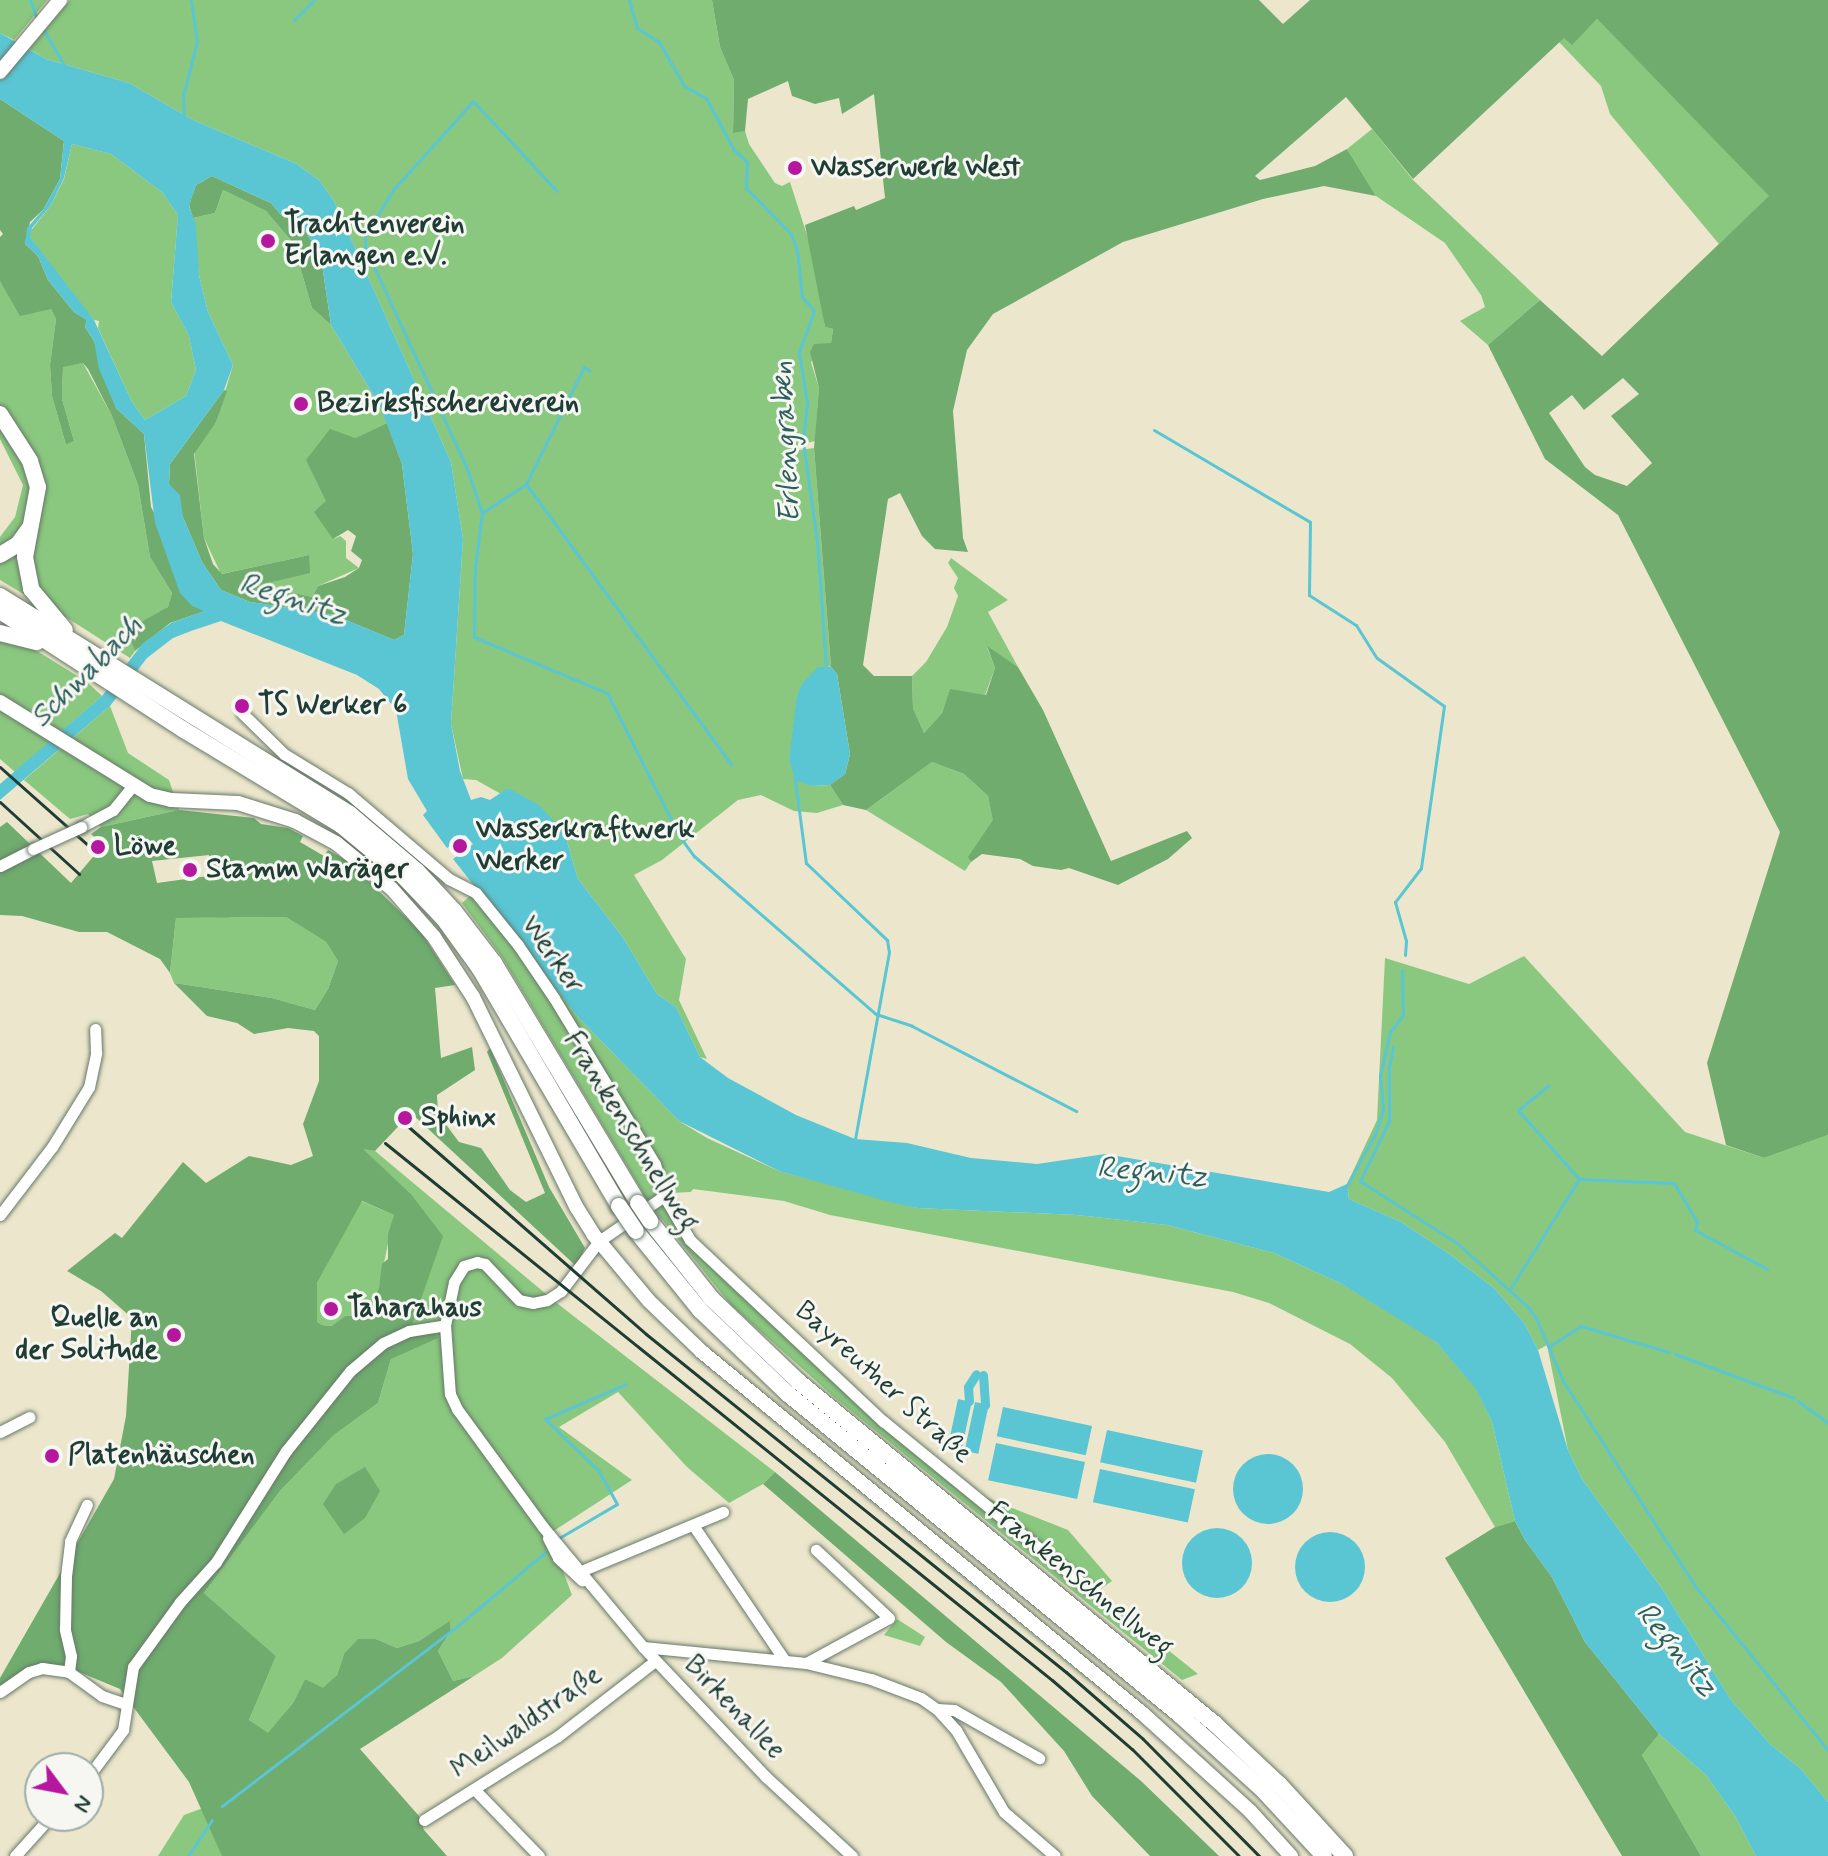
<!DOCTYPE html>
<meta charset="utf-8">
<style>
body{margin:0}
#map{position:relative;width:1828px;height:1856px;overflow:hidden;background:#ece7cc;font-family:Mynerve,sans-serif}
div>[style]{position:absolute}
.green>*{inset:0;background:#8ac87f}
.forest>*{inset:0;background:#6fac6e}
.water>*{inset:0;background:#5ac5d3;transform-origin:0 0}
.round{border-radius:50%}
.stream>*{height:3px;margin:-1.5px;padding:0 1.5px;transform-origin:1.5px;border-radius:1.5px;background:#5ac5d3}
.canal>*{height:9px;margin:-4.5px;padding:0 4.5px;transform-origin:4.5px;border-radius:4.5px;background:#5ac5d3}
.roads{filter:drop-shadow(0 0 2px #677869) drop-shadow(0 0 2px #677869)}
.minor>*{height:11px;margin:-5.5px;padding:0 5.5px;transform-origin:5.5px;border-radius:5.5px;background:#fff}
.major>*{height:14px;margin:-7px;padding:0 7px;transform-origin:7px;border-radius:7px;background:#fff}
.highway>*{height:16px;margin:-8px;padding:0 8px;transform-origin:8px;border-radius:8px;background:#fff}
.rail>*{height:3px;margin:-1.5px;padding:0 1.5px;transform-origin:1.5px;border-radius:1.5px;background:#1f3d34}
.bridges{filter:drop-shadow(0 0 2px #677869) drop-shadow(0 0 2px #677869)}
.minor-bridge>*{height:11px;margin:-5.5px;padding:0 5.5px;transform-origin:5.5px;border-radius:5.5px;background:#fff}
.highway-bridge>*{height:16px;margin:-8px;padding:0 8px;transform-origin:8px;border-radius:8px;background:#fff}
.dots>*{width:22px;height:22px;translate:-50% -50%;box-sizing:border-box;border:4px solid #f6f6f2;border-radius:50%}
span{translate:-50% -50%;white-space:nowrap;text-align:center;line-height:1.15;-webkit-text-stroke:6px #f6f6f2;paint-order:stroke}
.poi-label{font-size:28px;color:#1f3d34;font-weight:700}
.left{translate:0 -50%;text-align:left}
.right{translate:-100% -50%;text-align:right}
.street-label{font-size:28px;color:#1f3d34}
.water-label{font-size:30px;color:#2e5f5c;font-style:italic}
.north{position:absolute;left:24px;top:1752px;width:80px;height:80px;box-sizing:border-box;background:#f6f6f2;border:2px solid #a0aca6;border-radius:50%;rotate:122deg;font-size:22px;font-weight:700;line-height:32px;text-align:center;color:#1f3d34}
.north::after{content:'';display:block;margin:auto;width:28px;height:36px;background:#b5179e;clip-path:polygon(50% 0,100% 100%,50% 72%,0 100%)}
</style>
<div id="map">
<div class="green">
<div style="clip-path:polygon(0 0,47px 0,14px 40px,0 33px)"></div>
<div style="clip-path:polygon(70px 0,712px 0,720px 47px,734px 80px,733px 132px,745px 131px,749px 144px,775px 183px,782px 186px,790px 182px,815px 260px,825px 327px,833px 329px,831px 343px,811px 362px,819px 388px,815px 441px,798px 445px,799px 450px,814px 448px,831px 667px,826px 666px,802px 684px,789px 760px,812px 786px,830px 785px,843px 805px,817px 813px,794px 811px,761px 795px,738px 800px,662px 860px,634px 875px,686px 959px,679px 1000px,707px 1059px,700px 1057px,676px 1007px,657px 994px,622px 936px,578px 879px,566px 838px,508px 788px,501px 794px,476px 780px,463px 779px,451px 724px,463px 539px,451px 462px,334px 201px,320px 181px,297px 164px,193px 120px,129px 83px,46px 59px,29px 49px)"></div>
<div style="clip-path:polygon(1597px 19px,1770px 196px,1719px 244px,1610px 114px,1601px 86px,1559px 42px,1564px 37px,1572px 44px)"></div>
<div style="clip-path:polygon(1372px 129px,1413px 180px,1540px 300px,1488px 345px,1460px 321px,1485px 307px,1481px 295px,1445px 243px,1376px 196px,1347px 149px)"></div>
<div style="clip-path:polygon(72px 144px,111px 154px,162px 192px,178px 215px,171px 302px,189px 336px,196px 370px,186px 396px,145px 420px,132px 402px,98px 328px,99px 321px,94px 320px,62px 282px,30px 237px,29px 233px,51px 205px,64px 179px)"></div>
<div style="clip-path:polygon(223px 190px,266px 211px,293px 243px,312px 308px,331px 325px,380px 406px,387px 423px,355px 438px,326px 501px,334px 539px,340px 536px,346px 541px,346px 558px,359px 568px,318px 586px,312px 597px,257px 585px,309px 555px,221px 574px,204px 538px,194px 449px,216px 422px,233px 365px,208px 312px,199px 275px,193px 218px,215px 213px)"></div>
<div style="clip-path:polygon(0 281px,51px 309px,56px 319px,50px 365px,52px 396px,66px 445px,74px 441px,62px 399px,63px 366px,83px 363px,112px 416px,138px 485px,150px 557px,172px 593px,168px 607px,130px 633px,135px 651px,130px 658px,28px 593px,25px 595px,0 580px,0 537px,15px 517px,23px 485px,0 439px)"></div>
<div style="clip-path:polygon(951px 558px,1008px 600px,988px 612px,1018px 667px,987px 647px,995px 668px,985px 695px,950px 690px,942px 713px,924px 733px,913px 708px,912px 676px,926px 662px,947px 627px,958px 596px,954px 588px,958px 578px,948px 563px)"></div>
<div style="clip-path:polygon(0 628px,87px 682px,102px 696px,15px 772px,0 759px)"></div>
<div style="clip-path:polygon(110px 706px,128px 753px,169px 780px,179px 810px,101px 827px,88px 814px,70px 819px,24px 780px)"></div>
<div style="clip-path:polygon(932px 762px,964px 774px,988px 796px,994px 820px,969px 857px,971px 862px,965px 871px,866px 810px)"></div>
<div style="clip-path:polygon(478px 889px,578px 1017px,679px 1121px,707px 1138px,779px 1171px,917px 1208px,1077px 1215px,1167px 1225px,1274px 1253px,1342px 1284px,1408px 1322px,1436px 1342px,1476px 1388px,1492px 1422px,1515px 1521px,1495px 1527px,1445px 1442px,1392px 1378px,1350px 1344px,1269px 1303px,1233px 1292px,830px 1215px,784px 1201px,693px 1189px,691px 1192px,669px 1193px,693px 1238px,872px 1407px,972px 1492px,1068px 1530px,1112px 1581px,1102px 1588px,1102px 1597px,1198px 1674px,1182px 1680px,834px 1397px,731px 1305px,649px 1203px,502px 957px,462px 903px)"></div>
<div style="clip-path:polygon(286px 917px,326px 942px,338px 961px,328px 989px,315px 1010px,272px 998px,174px 983px,170px 973px,176px 918px)"></div>
<div style="clip-path:polygon(1524px 956px,1685px 1132px,1764px 1158px,1828px 1135px,1828px 1802px,1801px 1769px,1771px 1745px,1731px 1700px,1663px 1590px,1582px 1479px,1568px 1450px,1547px 1345px,1538px 1350px,1525px 1324px,1494px 1288px,1448px 1253px,1401px 1222px,1349px 1199px,1347px 1184px,1377px 1120px,1385px 958px,1469px 984px)"></div>
<div style="clip-path:polygon(361px 1148px,375px 1151px,558px 1304px,775px 1472px,763px 1484px,729px 1503px,687px 1467px,618px 1392px,559px 1427px,632px 1480px,549px 1534px,572px 1595px,502px 1658px,474px 1676px,453px 1681px,438px 1651px,451px 1631px,450px 1622px,419px 1641px,397px 1648px,376px 1639px,344px 1654px,337px 1675px,323px 1689px,305px 1679px,293px 1703px,268px 1734px,249px 1720px,276px 1656px,204px 1593px,280px 1491px,334px 1435px,378px 1403px,391px 1359px,412px 1325px,410px 1193px)"></div>
<div style="clip-path:polygon(361px 1201px,394px 1215px,379px 1287px,371px 1305px,356px 1315px,345px 1316px,333px 1326px,322px 1325px,316px 1322px,317px 1283px)"></div>
<div style="clip-path:polygon(897px 1619px,925px 1637px,920px 1646px,884px 1635px)"></div>
<div style="clip-path:polygon(1659px 1734px,1706px 1775px,1735px 1816px,1756px 1856px,1701px 1856px,1642px 1755px)"></div>
<div style="clip-path:polygon(203px 1808px,231px 1856px,158px 1856px,184px 1815px)"></div>
</div>
<div class="forest">
<div style="clip-path:polygon(evenodd,712px 0,1259px 0,1283px 24px,1310px 0,1828px 0,1828px 1135px,1764px 1158px,1726px 1145px,1707px 1063px,1780px 832px,1618px 515px,1545px 459px,1488px 345px,1540px 300px,1602px 356px,1769px 196px,1597px 19px,1572px 45px,1564px 38px,1413px 179px,1346px 97px,1255px 176px,1260px 180px,1315px 166px,1347px 149px,1376px 196px,1324px 186px,1263px 199px,1123px 242px,993px 314px,967px 350px,953px 411px,963px 538px,968px 552px,935px 549px,922px 536px,900px 493px,888px 499px,863px 665px,874px 676px,912px 676px,913px 708px,924px 733px,942px 713px,950px 689px,986px 695px,995px 668px,987px 646px,1018px 667px,1043px 710px,1111px 861px,1187px 831px,1192px 838px,1168px 859px,1118px 885px,1069px 868px,1061px 870px,1033px 866px,1020px 859px,982px 854px,971px 862px,968px 857px,993px 820px,988px 796px,964px 774px,932px 762px,866px 810px,843px 805px,830px 785px,845px 774px,850px 754px,837px 674px,831px 667px,814px 448px,819px 388px,810px 352px,814px 344px,831px 343px,833px 329px,825px 327px,805px 225px,854px 206px,856px 210px,885px 198px,874px 94px,842px 114px,839px 98px,815px 104px,792px 96px,788px 81px,748px 99px,745px 131px,733px 133px,734px 80px,720px 47px,712px 0,1623px 378px,1639px 394px,1611px 416px,1652px 463px,1627px 486px,1595px 475px,1585px 467px,1549px 413px,1572px 395px,1584px 410px,1623px 378px)"></div>
<div style="clip-path:polygon(0 99px,64px 141px,60px 179px,43px 210px,30px 222px,25px 244px,38px 256px,48px 280px,74px 312px,87px 320px,85px 327px,94px 341px,116px 408px,144px 434px,151px 507px,205px 611px,170px 623px,135px 651px,127px 630px,168px 607px,172px 593px,150px 557px,138px 485px,112px 416px,88px 369px,83px 363px,63px 367px,62px 399px,74px 441px,66px 445px,52px 396px,50px 365px,56px 319px,51px 309px,20px 316px,0 281px,0 237px,3px 234px,0 230px)"></div>
<div style="clip-path:polygon(212px 176px,271px 203px,281px 215px,299px 220px,321px 258px,331px 325px,312px 308px,293px 243px,266px 211px,223px 190px,215px 213px,193px 218px,189px 205px,196px 185px)"></div>
<div style="clip-path:polygon(224px 390px,227px 391px,216px 422px,194px 454px,204px 538px,213px 564px,222px 574px,309px 555px,310px 573px,259px 585px,312px 597px,318px 586px,345px 577px,359px 568px,362px 560px,351px 551px,356px 536px,348px 530px,333px 539px,314px 512px,326px 501px,306px 460px,330px 429px,355px 438px,387px 423px,402px 464px,413px 554px,404px 635px,394px 640px,334px 615px,250px 602px,221px 590px,202px 562px,169px 484px,170px 464px)"></div>
<div style="clip-path:polygon(evenodd,179px 810px,254px 818px,261px 824px,288px 828px,303px 836px,300px 842px,324px 856px,328px 850px,349px 862px,421px 932px,455px 985px,435px 988px,441px 1058px,472px 1047px,475px 1070px,437px 1095px,438px 1114px,459px 1142px,481px 1148px,510px 1190px,526px 1202px,545px 1193px,487px 1052px,490px 1048px,549px 1187px,585px 1248px,576px 1266px,411px 1113px,375px 1151px,363px 1149px,410px 1193px,443px 1236px,412px 1325px,433px 1330px,438px 1338px,391px 1359px,378px 1403px,334px 1435px,280px 1491px,204px 1593px,276px 1656px,249px 1720px,268px 1733px,293px 1703px,305px 1679px,323px 1688px,337px 1675px,344px 1654px,358px 1639px,376px 1639px,397px 1648px,419px 1641px,450px 1621px,451px 1631px,438px 1651px,453px 1681px,474px 1676px,360px 1749px,419px 1816px,424px 1830px,447px 1856px,222px 1856px,189px 1782px,120px 1689px,72px 1669px,45px 1665px,0 1687px,0 1678px,114px 1479px,126px 1416px,132px 1318px,101px 1291px,67px 1271px,115px 1233px,122px 1238px,183px 1162px,206px 1183px,249px 1156px,291px 1165px,313px 1156px,303px 1124px,319px 1081px,319px 1036px,314px 1031px,288px 1028px,254px 1034px,237px 1023px,207px 1016px,174px 983px,272px 998px,315px 1010px,328px 989px,338px 961px,326px 942px,286px 917px,176px 918px,170px 973px,160px 959px,107px 932px,79px 932px,22px 916px,0 915px,0 827px,7px 822px,71px 883px,103px 845px,91px 834px,101px 827px,179px 810px,209px 855px,208px 876px,157px 883px,152px 861px,209px 855px,179px 810px,362px 1201px,394px 1215px,388px 1234px,388px 1259px,382px 1264px,379px 1287px,371px 1305px,356px 1315px,345px 1316px,332px 1326px,322px 1325px,317px 1322px,317px 1283px,362px 1201px)"></div>
<div style="clip-path:polygon(365px 1467px,380px 1491px,365px 1518px,344px 1534px,323px 1504px,336px 1484px)"></div>
<div style="clip-path:polygon(775px 1472px,1141px 1781px,1219px 1856px,1150px 1856px,1092px 1796px,1064px 1751px,1001px 1682px,946px 1642px,763px 1484px)"></div>
<div style="clip-path:polygon(1515px 1521px,1525px 1540px,1552px 1577px,1585px 1642px,1659px 1734px,1642px 1755px,1701px 1856px,1622px 1856px,1445px 1558px,1495px 1527px)"></div>
</div>
<div class="water">
<div style="clip-path:polygon(evenodd,0 33px,46px 59px,129px 83px,193px 120px,297px 164px,320px 181px,334px 201px,451px 462px,463px 539px,451px 724px,460px 771px,471px 800px,481px 797px,490px 800px,508px 788px,539px 805px,552px 819px,566px 838px,578px 879px,622px 936px,657px 994px,676px 1007px,700px 1057px,728px 1078px,796px 1115px,855px 1139px,907px 1143px,971px 1158px,1037px 1164px,1105px 1154px,1329px 1192px,1347px 1184px,1349px 1199px,1401px 1222px,1448px 1253px,1494px 1288px,1525px 1324px,1538px 1350px,1568px 1450px,1582px 1479px,1663px 1590px,1731px 1700px,1771px 1745px,1801px 1769px,1828px 1802px,1828px 1856px,1756px 1856px,1735px 1816px,1706px 1775px,1659px 1734px,1585px 1642px,1552px 1577px,1525px 1540px,1515px 1521px,1492px 1422px,1476px 1389px,1436px 1342px,1342px 1284px,1274px 1253px,1167px 1225px,1077px 1215px,917px 1208px,890px 1202px,779px 1171px,679px 1121px,578px 1017px,453px 859px,473px 844px,465px 835px,447px 848px,423px 815px,427px 811px,408px 779px,396px 710px,379px 689px,357px 675px,221px 621px,191px 631px,173px 638px,147px 658px,110px 706px,0 800px,0 784px,102px 696px,143px 643px,171px 623px,204px 611px,192px 606px,180px 593px,155px 523px,144px 434px,116px 408px,99px 369px,94px 341px,85px 327px,86px 320px,74px 312px,48px 280px,38px 256px,25px 244px,27px 228px,43px 210px,60px 179px,64px 141px,0 99px,0 33px,72px 144px,111px 154px,162px 192px,178px 215px,171px 302px,189px 336px,196px 370px,186px 396px,145px 420px,132px 402px,94px 320px,30px 237px,32px 228px,51px 205px,64px 178px,72px 144px,0 33px,212px 176px,271px 203px,281px 215px,299px 220px,321px 258px,331px 325px,380px 406px,402px 464px,413px 554px,404px 635px,394px 640px,334px 615px,250px 602px,221px 590px,202px 562px,183px 517px,180px 495px,169px 484px,170px 464px,224px 390px,233px 365px,208px 312px,199px 275px,196px 225px,189px 206px,196px 185px,212px 176px)"></div>
<div style="clip-path:polygon(818px 667px,831px 667px,837px 674px,850px 754px,845px 774px,830px 785px,812px 786px,795px 780px,789px 760px,797px 696px,802px 684px)"></div>
<div style="left:958px;top:1399px;width:14px;height:50px;rotate:12deg"></div>
<div style="left:975px;top:1402px;width:14px;height:50px;rotate:12deg"></div>
<div style="left:1003px;top:1407px;width:91px;height:30px;rotate:12deg"></div>
<div style="left:1107px;top:1430px;width:98px;height:33px;rotate:12deg"></div>
<div style="left:996px;top:1443px;width:91px;height:38px;rotate:12deg"></div>
<div class="round" style="left:1233px;top:1454px;width:70px;height:70px"></div>
<div style="left:1100px;top:1469px;width:97px;height:34px;rotate:12deg"></div>
<div class="round" style="left:1182px;top:1528px;width:70px;height:70px"></div>
<div class="round" style="left:1295px;top:1532px;width:70px;height:70px"></div>
</div>
<div class="stream">
<div style="left:30px;top:0;width:20px;rotate:70deg"></div>
<div style="left:629px;top:0;width:29px;rotate:74deg"></div>
<div style="left:637px;top:28px;width:26px;rotate:32deg"></div>
<div style="left:659px;top:42px;width:51px;rotate:60.4deg"></div>
<div style="left:684px;top:86px;width:25px;rotate:29deg"></div>
<div style="left:706px;top:98px;width:59px;rotate:61.7deg"></div>
<div style="left:734px;top:150px;width:18px;rotate:43deg"></div>
<div style="left:747px;top:162px;width:26px;rotate:92deg"></div>
<div style="left:746px;top:188px;width:64px;rotate:45.6deg"></div>
<div style="left:791px;top:234px;width:17px;rotate:69deg"></div>
<div style="left:797px;top:250px;width:47px;rotate:83.9deg"></div>
<div style="left:802px;top:297px;width:18px;rotate:49deg"></div>
<div style="left:814px;top:311px;width:44px;rotate:110.1deg"></div>
<div style="left:799px;top:352px;width:52px;rotate:81.1deg"></div>
<div style="left:807px;top:403px;width:39px;rotate:96deg"></div>
<div style="left:803px;top:442px;width:100px;rotate:82deg"></div>
<div style="left:817px;top:541px;width:125px;rotate:85.9deg"></div>
<div style="left:294px;top:20px;width:28px;rotate:-45deg"></div>
<div style="left:43px;top:29px;width:44px;rotate:59.9deg"></div>
<div style="left:184px;top:117px;width:21px;rotate:-93deg"></div>
<div style="left:183px;top:96px;width:56px;rotate:-75.5deg"></div>
<div style="left:197px;top:42px;width:42px;rotate:-98.1deg"></div>
<div style="left:590px;top:371px;width:7px;rotate:-146deg"></div>
<div style="left:584px;top:367px;width:131px;rotate:116.4deg"></div>
<div style="left:526px;top:484px;width:53px;rotate:146.6deg"></div>
<div style="left:482px;top:513px;width:54px;rotate:97.4deg"></div>
<div style="left:475px;top:567px;width:70px;rotate:90.8deg"></div>
<div style="left:474px;top:637px;width:144px;rotate:22.8deg"></div>
<div style="left:607px;top:693px;width:161px;rotate:63.1deg"></div>
<div style="left:680px;top:837px;width:24px;rotate:54deg"></div>
<div style="left:694px;top:856px;width:241px;rotate:41deg"></div>
<div style="left:876px;top:1014px;width:38px;rotate:18deg"></div>
<div style="left:912px;top:1026px;width:185px;rotate:27.4deg"></div>
<div style="left:1154px;top:430px;width:181px;rotate:30.5deg"></div>
<div style="left:1310px;top:522px;width:73px;rotate:90.8deg"></div>
<div style="left:1309px;top:595px;width:56px;rotate:32.6deg"></div>
<div style="left:1356px;top:625px;width:39px;rotate:58deg"></div>
<div style="left:1377px;top:658px;width:82px;rotate:35.6deg"></div>
<div style="left:1444px;top:706px;width:164px;rotate:98.1deg"></div>
<div style="left:1421px;top:868px;width:43px;rotate:127.4deg"></div>
<div style="left:1395px;top:902px;width:41px;rotate:74.2deg"></div>
<div style="left:1406px;top:941px;width:14px;rotate:94deg"></div>
<div style="left:526px;top:484px;width:348px;rotate:53.8deg"></div>
<div style="left:482px;top:513px;width:44px;rotate:-108.4deg"></div>
<div style="left:468px;top:471px;width:247px;rotate:-114.7deg"></div>
<div style="left:365px;top:247px;width:12px;rotate:-90deg"></div>
<div style="left:365px;top:235px;width:53px;rotate:-58.1deg"></div>
<div style="left:393px;top:190px;width:120px;rotate:-48deg"></div>
<div style="left:473px;top:101px;width:123px;rotate:47deg"></div>
<div style="left:795px;top:780px;width:84px;rotate:82.5deg"></div>
<div style="left:806px;top:863px;width:112px;rotate:43.5deg"></div>
<div style="left:887px;top:940px;width:12px;rotate:81deg"></div>
<div style="left:889px;top:952px;width:190px;rotate:100.3deg"></div>
<div style="left:1393px;top:1047px;width:21px;rotate:101deg"></div>
<div style="left:1389px;top:1068px;width:53px;rotate:90deg"></div>
<div style="left:1389px;top:1121px;width:67px;rotate:115.8deg"></div>
<div style="left:1360px;top:1181px;width:115px;rotate:32.6deg"></div>
<div style="left:1457px;top:1243px;width:96px;rotate:42deg"></div>
<div style="left:1528px;top:1307px;width:14px;rotate:54deg"></div>
<div style="left:1536px;top:1318px;width:69px;rotate:66.8deg"></div>
<div style="left:1563px;top:1381px;width:244px;rotate:57.2deg"></div>
<div style="left:1695px;top:1586px;width:211px;rotate:51deg"></div>
<div style="left:1549px;top:1085px;width:40px;rotate:141deg"></div>
<div style="left:1518px;top:1110px;width:92px;rotate:48.5deg"></div>
<div style="left:1346px;top:1187px;width:60px;rotate:-61.3deg"></div>
<div style="left:1375px;top:1134px;width:26px;rotate:-72deg"></div>
<div style="left:1383px;top:1109px;width:33px;rotate:-95deg"></div>
<div style="left:1380px;top:1076px;width:45px;rotate:-77.2deg"></div>
<div style="left:1390px;top:1032px;width:21px;rotate:-53deg"></div>
<div style="left:1403px;top:1015px;width:45px;rotate:-91.3deg"></div>
<div style="left:1510px;top:1289px;width:130px;rotate:-57.9deg"></div>
<div style="left:1579px;top:1179px;width:95px;rotate:2.4deg"></div>
<div style="left:1674px;top:1183px;width:45px;rotate:59.5deg"></div>
<div style="left:1697px;top:1222px;width:8px;rotate:104deg"></div>
<div style="left:1695px;top:1230px;width:82px;rotate:28.4deg"></div>
<div style="left:1550px;top:1346px;width:37px;rotate:-33deg"></div>
<div style="left:1581px;top:1326px;width:92px;rotate:16.5deg"></div>
<div style="left:1675px;top:1354px;width:127px;rotate:20.3deg"></div>
<div style="left:1798px;top:1401px;width:37px;rotate:36deg"></div>
<div style="left:559px;top:1538px;width:67px;rotate:-30.4deg"></div>
<div style="left:617px;top:1504px;width:38px;rotate:-119deg"></div>
<div style="left:599px;top:1471px;width:75px;rotate:-136.1deg"></div>
<div style="left:545px;top:1419px;width:88px;rotate:-23.4deg"></div>
<div style="left:222px;top:1806px;width:301px;rotate:-37.4deg"></div>
<div style="left:461px;top:1623px;width:114px;rotate:-40deg"></div>
<div style="left:188px;top:1856px;width:43px;rotate:-56.3deg"></div>
</div>
<div class="canal">
<div style="left:983px;top:1375px;width:30px;rotate:86deg"></div>
<div style="left:969px;top:1401px;width:14px;rotate:-94deg"></div>
<div style="left:968px;top:1387px;width:15px;rotate:-58deg"></div>
</div>
<div class="roads">
<div class="minor">
<div style="left:242px;top:713px;width:59px;rotate:44.3deg"></div>
<div style="left:284px;top:754px;width:75px;rotate:31.4deg"></div>
<div style="left:348px;top:793px;width:133px;rotate:40.4deg"></div>
<div style="left:449px;top:879px;width:30px;rotate:27deg"></div>
<div style="left:476px;top:893px;width:67px;rotate:51.1deg"></div>
<div style="left:518px;top:945px;width:64px;rotate:55.8deg"></div>
<div style="left:554px;top:998px;width:194px;rotate:58.7deg"></div>
<div style="left:655px;top:1164px;width:33px;rotate:74deg"></div>
<div style="left:664px;top:1196px;width:51px;rotate:59.4deg"></div>
<div style="left:690px;top:1240px;width:265px;rotate:43.2deg"></div>
<div style="left:883px;top:1421px;width:266px;rotate:39.2deg"></div>
<div style="left:81px;top:827px;width:36px;rotate:-28deg"></div>
<div style="left:113px;top:810px;width:32px;rotate:-51deg"></div>
<div style="left:0;top:866px;width:37px;rotate:-27deg"></div>
<div style="left:664px;top:1196px;width:79px;rotate:145.3deg"></div>
<div style="left:599px;top:1241px;width:63px;rotate:127.2deg"></div>
<div style="left:561px;top:1291px;width:17px;rotate:147deg"></div>
<div style="left:547px;top:1300px;width:14px;rotate:168deg"></div>
<div style="left:533px;top:1303px;width:14px;rotate:-168deg"></div>
<div style="left:519px;top:1300px;width:50px;rotate:-133.4deg"></div>
<div style="left:485px;top:1264px;width:8px;rotate:-166deg"></div>
<div style="left:477px;top:1262px;width:14px;rotate:163deg"></div>
<div style="left:464px;top:1266px;width:19px;rotate:122deg"></div>
<div style="left:454px;top:1282px;width:44px;rotate:101.8deg"></div>
<div style="left:445px;top:1325px;width:69px;rotate:85.9deg"></div>
<div style="left:450px;top:1394px;width:17px;rotate:65deg"></div>
<div style="left:457px;top:1409px;width:146px;rotate:53.9deg"></div>
<div style="left:543px;top:1527px;width:156px;rotate:50.2deg"></div>
<div style="left:643px;top:1647px;width:179px;rotate:46.6deg"></div>
<div style="left:766px;top:1777px;width:117px;rotate:42.6deg"></div>
<div style="left:0;top:1215px;width:86px;rotate:-52.6deg"></div>
<div style="left:52px;top:1147px;width:70px;rotate:-58.3deg"></div>
<div style="left:89px;top:1087px;width:35px;rotate:-78deg"></div>
<div style="left:96px;top:1053px;width:24px;rotate:-92deg"></div>
<div style="left:0;top:1432px;width:33px;rotate:-27deg"></div>
<div style="left:693px;top:1525px;width:164px;rotate:55.9deg"></div>
<div style="left:548px;top:1538px;width:22px;rotate:63deg"></div>
<div style="left:558px;top:1558px;width:33px;rotate:43deg"></div>
<div style="left:581px;top:1571px;width:154px;rotate:-22.6deg"></div>
<div style="left:643px;top:1647px;width:164px;rotate:5.6deg"></div>
<div style="left:806px;top:1663px;width:67px;rotate:13.8deg"></div>
<div style="left:871px;top:1679px;width:53px;rotate:20.8deg"></div>
<div style="left:921px;top:1698px;width:19px;rotate:35deg"></div>
<div style="left:937px;top:1709px;width:28px;rotate:48deg"></div>
<div style="left:956px;top:1730px;width:95px;rotate:59.7deg"></div>
<div style="left:1004px;top:1812px;width:67px;rotate:40.8deg"></div>
<div style="left:806px;top:1663px;width:94px;rotate:-28.5deg"></div>
<div style="left:889px;top:1618px;width:100px;rotate:-137deg"></div>
<div style="left:69px;top:1672px;width:16px;rotate:-83deg"></div>
<div style="left:71px;top:1656px;width:28px;rotate:-103deg"></div>
<div style="left:65px;top:1629px;width:53px;rotate:-88.9deg"></div>
<div style="left:66px;top:1576px;width:35px;rotate:-83deg"></div>
<div style="left:70px;top:1541px;width:40px;rotate:-65deg"></div>
<div style="left:0;top:1692px;width:35px;rotate:-35deg"></div>
<div style="left:29px;top:1672px;width:14px;rotate:-17deg"></div>
<div style="left:42px;top:1668px;width:27px;rotate:8deg"></div>
<div style="left:69px;top:1672px;width:41px;rotate:36deg"></div>
<div style="left:102px;top:1696px;width:24px;rotate:19deg"></div>
<div style="left:937px;top:1709px;width:17px;rotate:3deg"></div>
<div style="left:954px;top:1710px;width:98px;rotate:29.5deg"></div>
<div style="left:88px;top:1777px;width:59px;rotate:-53.3deg"></div>
<div style="left:123px;top:1730px;width:64px;rotate:-81deg"></div>
<div style="left:133px;top:1667px;width:80px;rotate:-54.1deg"></div>
<div style="left:180px;top:1602px;width:54px;rotate:-48deg"></div>
<div style="left:216px;top:1562px;width:131px;rotate:-57.8deg"></div>
<div style="left:286px;top:1451px;width:102px;rotate:-51.3deg"></div>
<div style="left:350px;top:1371px;width:43px;rotate:-40.3deg"></div>
<div style="left:383px;top:1343px;width:29px;rotate:-25deg"></div>
<div style="left:409px;top:1331px;width:36px;rotate:-9deg"></div>
<div style="left:475px;top:1790px;width:92px;rotate:45.9deg"></div>
<div style="left:424px;top:1820px;width:158px;rotate:-32.1deg"></div>
<div style="left:558px;top:1736px;width:123px;rotate:-37.7deg"></div>
<div style="left:15px;top:1856px;width:54px;rotate:-48deg"></div>
</div>
<div class="major">
<div style="left:0;top:72px;width:94px;rotate:-50.2deg"></div>
<div style="left:0;top:702px;width:176px;rotate:31.8deg"></div>
<div style="left:150px;top:795px;width:22px;rotate:13deg"></div>
<div style="left:171px;top:800px;width:67px;rotate:2.6deg"></div>
<div style="left:238px;top:803px;width:60px;rotate:17.5deg"></div>
<div style="left:295px;top:821px;width:47px;rotate:28.2deg"></div>
<div style="left:336px;top:843px;width:72px;rotate:39.4deg"></div>
<div style="left:392px;top:889px;width:64px;rotate:48.8deg"></div>
<div style="left:434px;top:937px;width:72px;rotate:57deg"></div>
<div style="left:473px;top:997px;width:235px;rotate:63.8deg"></div>
<div style="left:577px;top:1208px;width:31px;rotate:58deg"></div>
<div style="left:593px;top:1234px;width:87px;rotate:50.1deg"></div>
<div style="left:649px;top:1301px;width:74px;rotate:43.9deg"></div>
<div style="left:702px;top:1352px;width:569px;rotate:39.37deg"></div>
<div style="left:1142px;top:1713px;width:146px;rotate:42.2deg"></div>
<div style="left:1250px;top:1811px;width:61px;rotate:47.7deg"></div>
</div>
<div class="highway">
<div style="left:0;top:414px;width:56px;rotate:57.4deg"></div>
<div style="left:30px;top:461px;width:27px;rotate:73deg"></div>
<div style="left:38px;top:487px;width:71px;rotate:100.5deg"></div>
<div style="left:25px;top:557px;width:33px;rotate:79deg"></div>
<div style="left:31px;top:589px;width:53px;rotate:50.3deg"></div>
<div style="left:0;top:555px;width:21px;rotate:-31deg"></div>
<div style="left:18px;top:544px;width:19px;rotate:-54deg"></div>
<div style="left:0;top:596px;width:412px;rotate:31.9deg"></div>
<div style="left:350px;top:814px;width:88px;rotate:40.4deg"></div>
<div style="left:417px;top:871px;width:54px;rotate:47.2deg"></div>
<div style="left:454px;top:911px;width:66px;rotate:52.4deg"></div>
<div style="left:494px;top:963px;width:280px;rotate:59deg"></div>
<div style="left:0;top:611px;width:219px;rotate:32.9deg"></div>
<div style="left:184px;top:730px;width:184px;rotate:31.2deg"></div>
<div style="left:341px;top:825px;width:80px;rotate:39.4deg"></div>
<div style="left:403px;top:876px;width:59px;rotate:46.4deg"></div>
<div style="left:444px;top:919px;width:62px;rotate:54.2deg"></div>
<div style="left:480px;top:969px;width:275px;rotate:59.6deg"></div>
<div style="left:0;top:633px;width:38px;rotate:14deg"></div>
<div style="left:650px;top:1221px;width:98px;rotate:51.6deg"></div>
<div style="left:711px;top:1298px;width:122px;rotate:43.7deg"></div>
<div style="left:799px;top:1382px;width:539px;rotate:39.42deg"></div>
<div style="left:1215px;top:1724px;width:88px;rotate:43.2deg"></div>
<div style="left:1279px;top:1784px;width:98px;rotate:47.5deg"></div>
<div style="left:636px;top:1231px;width:102px;rotate:51deg"></div>
<div style="left:700px;top:1310px;width:122px;rotate:43.7deg"></div>
<div style="left:788px;top:1394px;width:507px;rotate:39.31deg"></div>
<div style="left:1180px;top:1715px;width:110px;rotate:42.1deg"></div>
<div style="left:1262px;top:1789px;width:91px;rotate:47.2deg"></div>
</div>
</div>
<div class="rail">
<div style="left:0;top:767px;width:130px;rotate:41.6deg"></div>
<div style="left:0;top:802px;width:107px;rotate:42.3deg"></div>
<div style="left:403px;top:1122px;width:322px;rotate:41.1deg"></div>
<div style="left:646px;top:1334px;width:539px;rotate:38.83deg"></div>
<div style="left:1066px;top:1672px;width:102px;rotate:41deg"></div>
<div style="left:1143px;top:1739px;width:165px;rotate:45.2deg"></div>
<div style="left:385px;top:1143px;width:856px;rotate:38.84deg"></div>
<div style="left:1052px;top:1680px;width:106px;rotate:40.8deg"></div>
<div style="left:1132px;top:1749px;width:151px;rotate:45deg"></div>
</div>
<div class="bridges">
<div class="minor-bridge">
<div style="left:33px;top:849px;width:53px;rotate:-24.6deg"></div>
</div>
<div class="highway-bridge">
<div style="left:638px;top:1203px;width:22px;rotate:56deg"></div>
<div style="left:619px;top:1206px;width:30px;rotate:56deg"></div>
</div>
</div>
<div class="dots">
<div style="left:795px;top:168px;background:#b5179e"></div>
<div style="left:268px;top:241px;background:#b5179e"></div>
<div style="left:301px;top:404px;background:#b5179e"></div>
<div style="left:242px;top:706px;background:#b5179e"></div>
<div style="left:460px;top:846px;background:#b5179e"></div>
<div style="left:98px;top:847px;background:#b5179e"></div>
<div style="left:190px;top:870px;background:#b5179e"></div>
<div style="left:405px;top:1118px;background:#b5179e"></div>
<div style="left:331px;top:1309px;background:#b5179e"></div>
<div style="left:174px;top:1335px;background:#b5179e"></div>
<div style="left:52px;top:1456px;background:#b5179e"></div>
</div>
<div class="poi-label">
<span class="left" style="left:811px;top:168px">Wasserwerk West</span>
<span class="left" style="left:284px;top:241px">Trachtenverein<br>Erlangen e.V.</span>
<span class="left" style="left:317px;top:404px">Bezirksfischereiverein</span>
<span class="left" style="left:258px;top:706px">TS Werker 6</span>
<span class="left" style="left:476px;top:846px">Wasserkraftwerk<br>Werker</span>
<span class="left" style="left:114px;top:847px">Löwe</span>
<span class="left" style="left:206px;top:870px">Stamm Waräger</span>
<span class="left" style="left:421px;top:1118px">Sphinx</span>
<span class="left" style="left:347px;top:1309px">Taharahaus</span>
<span class="right" style="left:158px;top:1335px">Quelle an<br>der Solitude</span>
<span class="left" style="left:68px;top:1456px">Platenhäuschen</span>
</div>
<div class="street-label">
<span style="left:552px;top:955px;rotate:55deg">Werker</span>
<span style="left:630px;top:1132px;rotate:58deg">Frankenschnellweg</span>
<span style="left:883px;top:1383px;rotate:42deg">Bayreuther Straße</span>
<span style="left:1080px;top:1580px;rotate:39deg">Frankenschnellweg</span>
<span style="left:734px;top:1708px;rotate:46deg">Birkenallee</span>
<span style="left:527px;top:1723px;rotate:-35deg">Meilwaldstraße</span>
</div>
<div class="water-label">
<span style="left:787px;top:442px;rotate:-93deg">Erlengraben</span>
<span style="left:293px;top:600px;rotate:18deg">Regnitz</span>
<span style="left:87px;top:672px;rotate:-45deg">Schwabach</span>
<span style="left:1152px;top:1173px;rotate:5deg">Regnitz</span>
<span style="left:1676px;top:1650px;rotate:51deg">Regnitz</span>
</div>
<div class="north">N</div>
</div>
